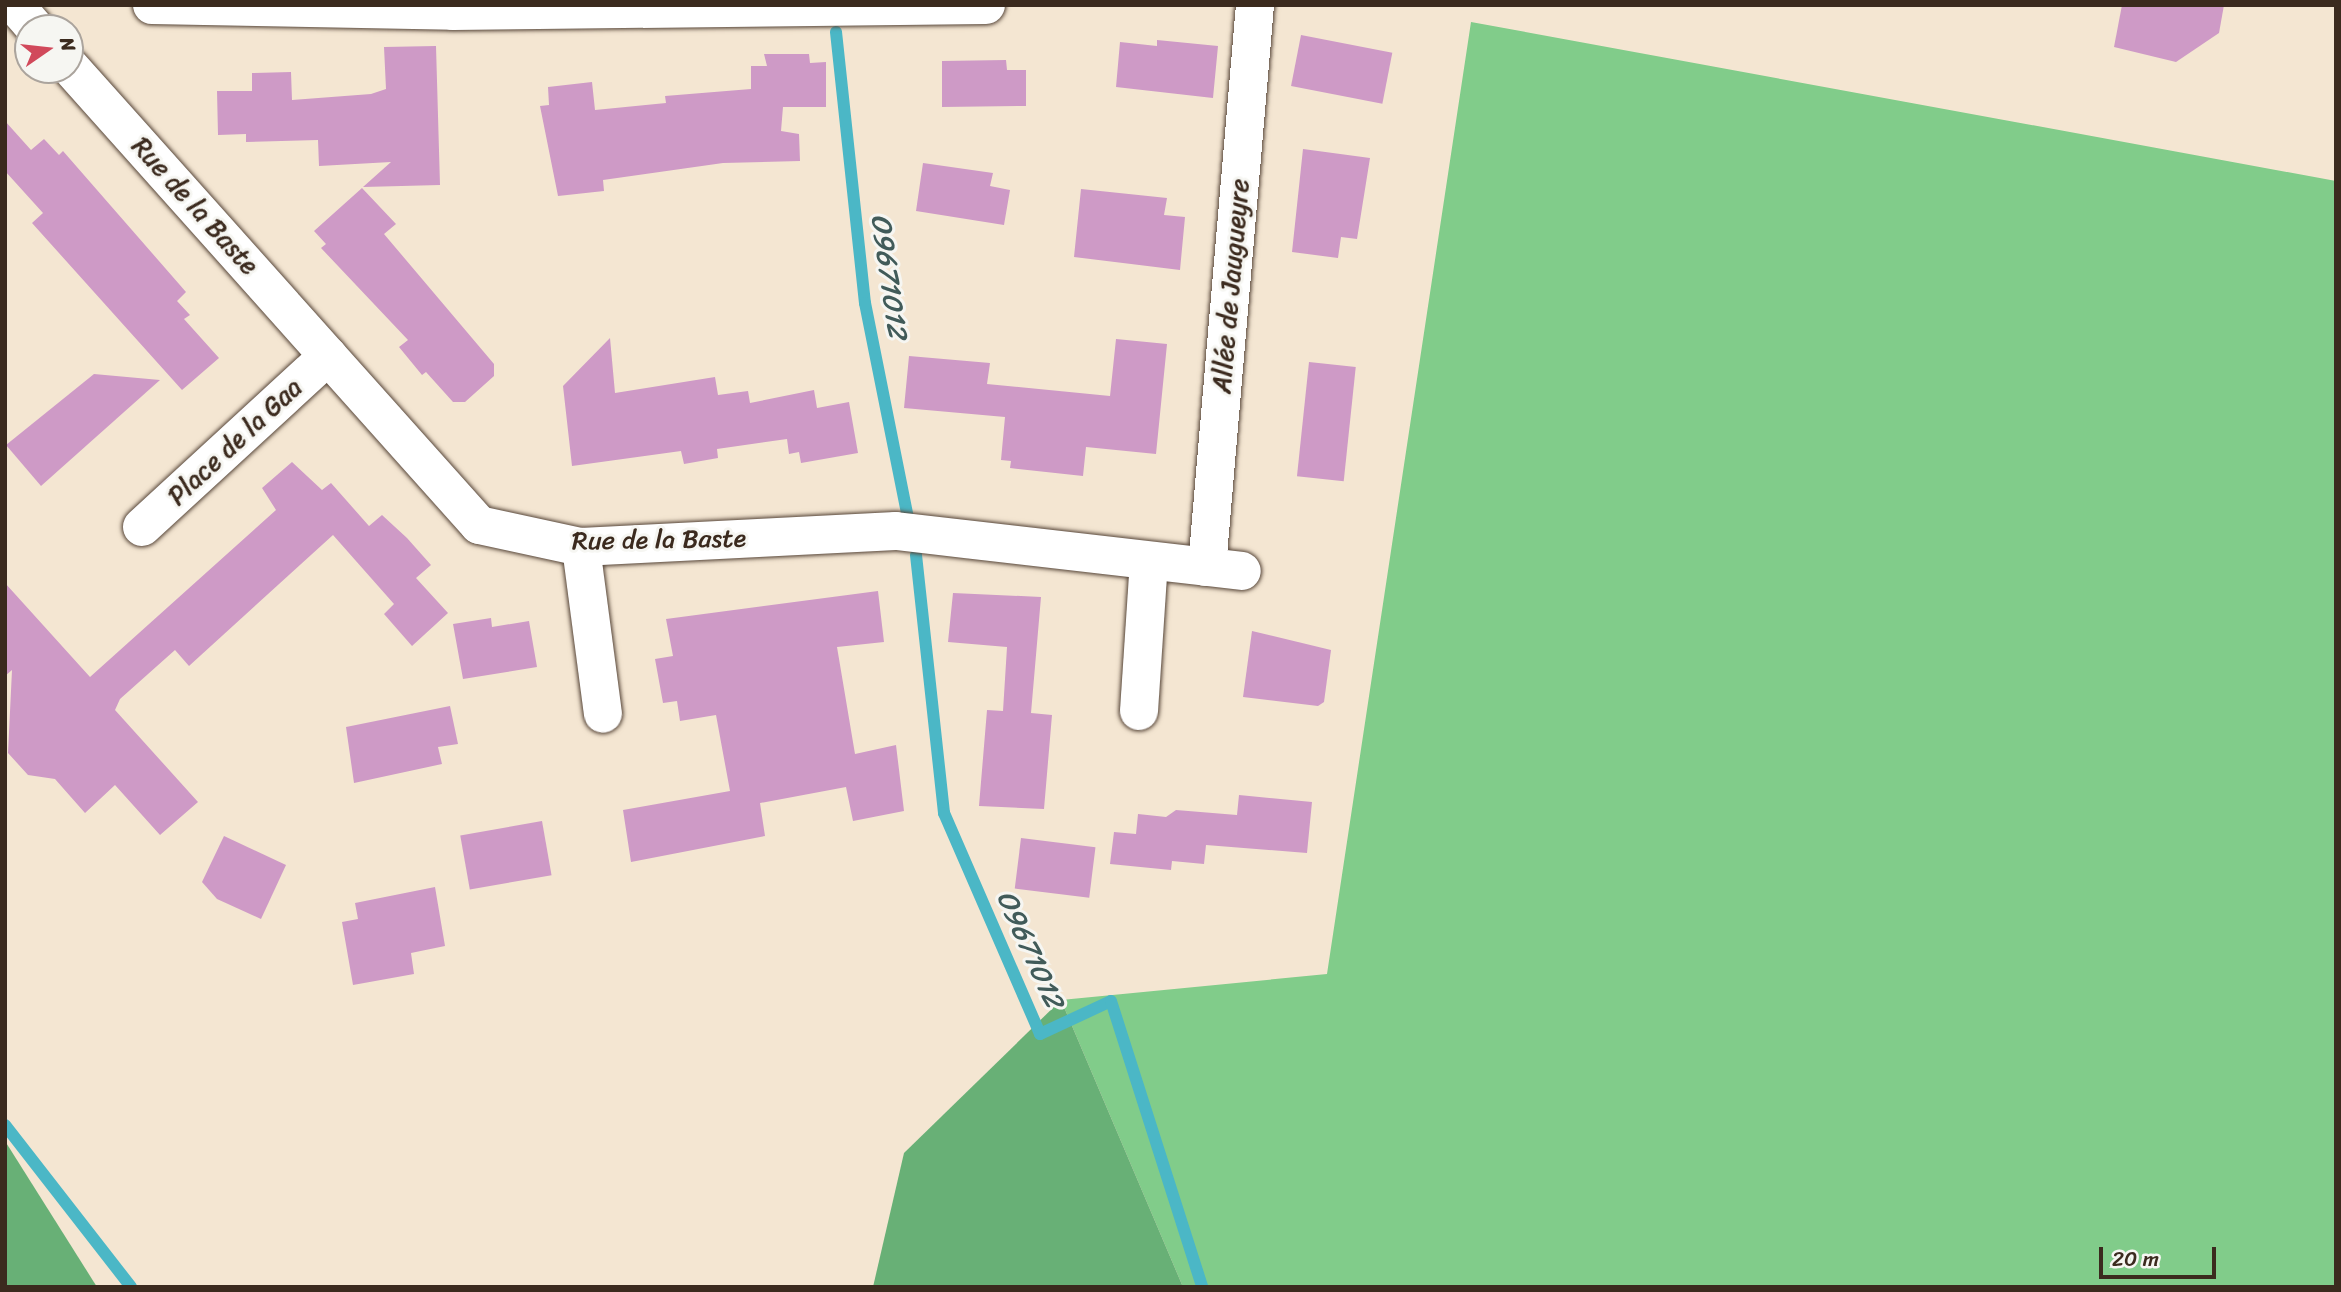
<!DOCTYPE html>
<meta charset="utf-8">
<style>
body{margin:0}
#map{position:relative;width:2341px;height:1292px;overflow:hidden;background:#f4e6d2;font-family:Sriracha,sans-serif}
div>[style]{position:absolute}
.green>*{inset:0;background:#81cc8a}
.forest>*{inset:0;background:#68b076}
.stream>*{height:12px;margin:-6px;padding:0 6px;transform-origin:6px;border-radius:6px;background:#4bb7c6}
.building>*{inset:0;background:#ce9ac6;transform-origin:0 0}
.roads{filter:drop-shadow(0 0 2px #574639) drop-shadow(0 0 2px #574639)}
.street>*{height:38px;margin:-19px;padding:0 19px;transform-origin:19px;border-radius:19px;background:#fff}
span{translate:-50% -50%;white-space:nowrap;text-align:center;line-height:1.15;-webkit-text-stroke:6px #f6f6f2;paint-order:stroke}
.street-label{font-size:26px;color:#3b2a1e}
.water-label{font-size:28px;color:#415b59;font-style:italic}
.frame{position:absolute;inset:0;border:7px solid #3b2a1e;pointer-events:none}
.north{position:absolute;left:14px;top:14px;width:70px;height:70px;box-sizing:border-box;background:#f6f6f2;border:2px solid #aba49d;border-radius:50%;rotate:76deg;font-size:19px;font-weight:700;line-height:28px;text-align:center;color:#3b2a1e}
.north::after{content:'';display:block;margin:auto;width:24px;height:32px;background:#d1495b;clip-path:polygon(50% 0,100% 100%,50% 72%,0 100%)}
.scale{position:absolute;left:2099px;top:1247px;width:117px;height:32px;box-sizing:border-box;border:4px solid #3b2a1e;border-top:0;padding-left:9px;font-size:21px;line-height:24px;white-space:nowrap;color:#3b2a1e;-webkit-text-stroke:5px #f6f6f2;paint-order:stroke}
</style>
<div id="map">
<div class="green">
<div style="clip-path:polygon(1471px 22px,2336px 181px,2336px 1287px,1183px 1287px,1061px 1000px,1327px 974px)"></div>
</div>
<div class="forest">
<div style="clip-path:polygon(1061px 1000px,1183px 1287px,873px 1287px,904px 1153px)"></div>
<div style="clip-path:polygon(5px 1141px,97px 1287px,5px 1287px)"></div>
</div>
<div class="stream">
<div style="left:836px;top:32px;width:273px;rotate:83.9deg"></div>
<div style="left:865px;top:303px;width:225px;rotate:78.7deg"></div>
<div style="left:916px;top:555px;width:260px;rotate:83.8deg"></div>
<div style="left:944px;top:813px;width:241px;rotate:66.5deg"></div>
<div style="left:1040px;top:1034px;width:78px;rotate:-24.9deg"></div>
<div style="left:1111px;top:1001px;width:300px;rotate:72.3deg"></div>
<div style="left:5px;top:1125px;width:205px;rotate:52.1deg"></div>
</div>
<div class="building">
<div style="clip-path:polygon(2122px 5px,2224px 5px,2219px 33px,2176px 62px,2114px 47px)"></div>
<div style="left:1301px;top:35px;width:93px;height:52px;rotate:11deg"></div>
<div style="clip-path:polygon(1157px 40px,1218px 46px,1213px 98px,1116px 87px,1120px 42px,1157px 46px)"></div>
<div style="clip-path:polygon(436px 46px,440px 185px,363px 187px,391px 162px,319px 166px,318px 140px,246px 142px,246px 134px,218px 135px,217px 91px,252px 91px,252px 73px,291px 72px,292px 100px,371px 94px,386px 89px,384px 47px)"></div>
<div style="clip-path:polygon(764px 54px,809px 54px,810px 63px,826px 62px,826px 107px,783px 107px,781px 131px,799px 134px,800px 161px,723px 163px,603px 180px,604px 191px,558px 196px,540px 106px,549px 105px,548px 87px,592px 82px,595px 110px,666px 103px,665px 96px,751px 89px,751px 66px,767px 66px)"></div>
<div style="clip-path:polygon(1006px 60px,1007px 70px,1026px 70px,1026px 106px,942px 107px,942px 61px)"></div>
<div style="clip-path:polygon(5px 121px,31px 150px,44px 139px,59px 155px,63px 151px,186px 292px,177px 301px,190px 315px,184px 319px,219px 358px,182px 390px,32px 223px,43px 213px,5px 171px)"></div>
<div style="clip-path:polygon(1303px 149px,1370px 158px,1357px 239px,1341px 237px,1338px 258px,1292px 252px)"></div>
<div style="clip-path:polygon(923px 163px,993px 173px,990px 186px,1010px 190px,1004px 225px,916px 211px)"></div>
<div style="clip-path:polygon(362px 188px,396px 224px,384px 234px,494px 364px,494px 376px,465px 402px,453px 402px,426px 372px,422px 375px,399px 347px,408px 340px,321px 248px,326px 244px,314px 231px)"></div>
<div style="clip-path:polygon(1081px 189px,1167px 198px,1164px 215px,1185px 217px,1180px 270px,1074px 257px)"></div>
<div style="clip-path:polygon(610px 338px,615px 393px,715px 377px,718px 395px,748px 391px,750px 403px,814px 390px,817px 408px,849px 402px,858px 453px,801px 463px,799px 452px,789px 454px,787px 439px,717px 449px,718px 458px,684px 464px,681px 451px,572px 466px,563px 386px)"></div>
<div style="clip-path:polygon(1116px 339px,1167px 344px,1156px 454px,1086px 447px,1083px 476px,1010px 468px,1011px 461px,1001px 460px,1005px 417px,904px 408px,909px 356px,990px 363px,987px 384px,1110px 396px)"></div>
<div style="left:1309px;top:362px;width:47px;height:115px;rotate:6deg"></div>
<div style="clip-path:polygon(94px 374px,160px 380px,41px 486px,6px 445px)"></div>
<div style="clip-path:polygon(292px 462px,322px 490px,331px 483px,369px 526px,382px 515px,407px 538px,431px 565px,416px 578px,448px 613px,412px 646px,384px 614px,394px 604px,333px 535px,189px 666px,175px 650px,120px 699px,115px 710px,198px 802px,160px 835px,115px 785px,85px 813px,55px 779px,28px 775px,8px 753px,12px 670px,5px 676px,5px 583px,90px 677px,276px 510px,262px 488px)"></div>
<div style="clip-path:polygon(878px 591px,884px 642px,837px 647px,855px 754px,896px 745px,904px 811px,853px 821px,846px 787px,760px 803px,765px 836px,631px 862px,623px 810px,730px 791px,716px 715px,680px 721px,677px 701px,663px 703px,655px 659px,673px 656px,666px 619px)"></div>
<div style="clip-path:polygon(953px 593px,1041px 597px,1031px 713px,1052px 715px,1044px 809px,979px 806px,987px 710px,1003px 711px,1007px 647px,948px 642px)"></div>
<div style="clip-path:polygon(491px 618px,492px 627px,529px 621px,537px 667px,463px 679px,453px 624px)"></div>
<div style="clip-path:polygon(1252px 631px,1331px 650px,1324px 702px,1318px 706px,1243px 697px)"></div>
<div style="clip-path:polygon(450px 706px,458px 744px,438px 747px,442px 764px,354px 783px,346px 727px)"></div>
<div style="clip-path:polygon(1239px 795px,1312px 802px,1307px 853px,1206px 845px,1204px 864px,1172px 861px,1171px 870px,1110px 864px,1114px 832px,1136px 834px,1138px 814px,1166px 817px,1176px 810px,1237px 815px)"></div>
<div style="left:542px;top:821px;width:55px;height:83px;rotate:80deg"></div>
<div style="clip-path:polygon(224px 836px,286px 865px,261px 919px,217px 899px,202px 882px)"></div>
<div style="left:1021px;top:838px;width:75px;height:51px;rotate:7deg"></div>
<div style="clip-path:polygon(435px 887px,445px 946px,411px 953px,414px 974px,353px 985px,342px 922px,358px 919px,355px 903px)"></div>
</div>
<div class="roads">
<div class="street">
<div style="left:15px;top:5px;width:30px;rotate:49deg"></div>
<div style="left:152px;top:5px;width:301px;rotate:1.1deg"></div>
<div style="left:453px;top:11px;width:533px;rotate:-0.64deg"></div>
<div style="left:70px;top:67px;width:614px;rotate:48.23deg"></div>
<div style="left:479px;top:525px;width:104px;rotate:12.2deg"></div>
<div style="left:581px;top:547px;width:315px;rotate:-2.9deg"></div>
<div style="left:896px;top:531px;width:348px;rotate:6.6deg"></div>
<div style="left:142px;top:527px;width:253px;rotate:-42.6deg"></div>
<div style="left:581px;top:547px;width:168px;rotate:82.5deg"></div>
<div style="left:1207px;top:567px;width:564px;rotate:-85.12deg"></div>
<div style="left:1139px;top:711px;width:149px;rotate:-86.2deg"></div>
</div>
</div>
<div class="street-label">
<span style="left:195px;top:206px;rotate:48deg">Rue de la Baste</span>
<span style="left:1231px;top:286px;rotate:-85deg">Allée de Jaugueyre</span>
<span style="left:235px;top:442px;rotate:-43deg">Place de la Gaa</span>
<span style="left:659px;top:540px;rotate:-1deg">Rue de la Baste</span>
</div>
<div class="water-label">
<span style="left:889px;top:276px;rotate:82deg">O9671012</span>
<span style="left:1030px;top:949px;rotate:66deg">O9671012</span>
</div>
<div class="frame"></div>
<div class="north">N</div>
<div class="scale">20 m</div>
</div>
